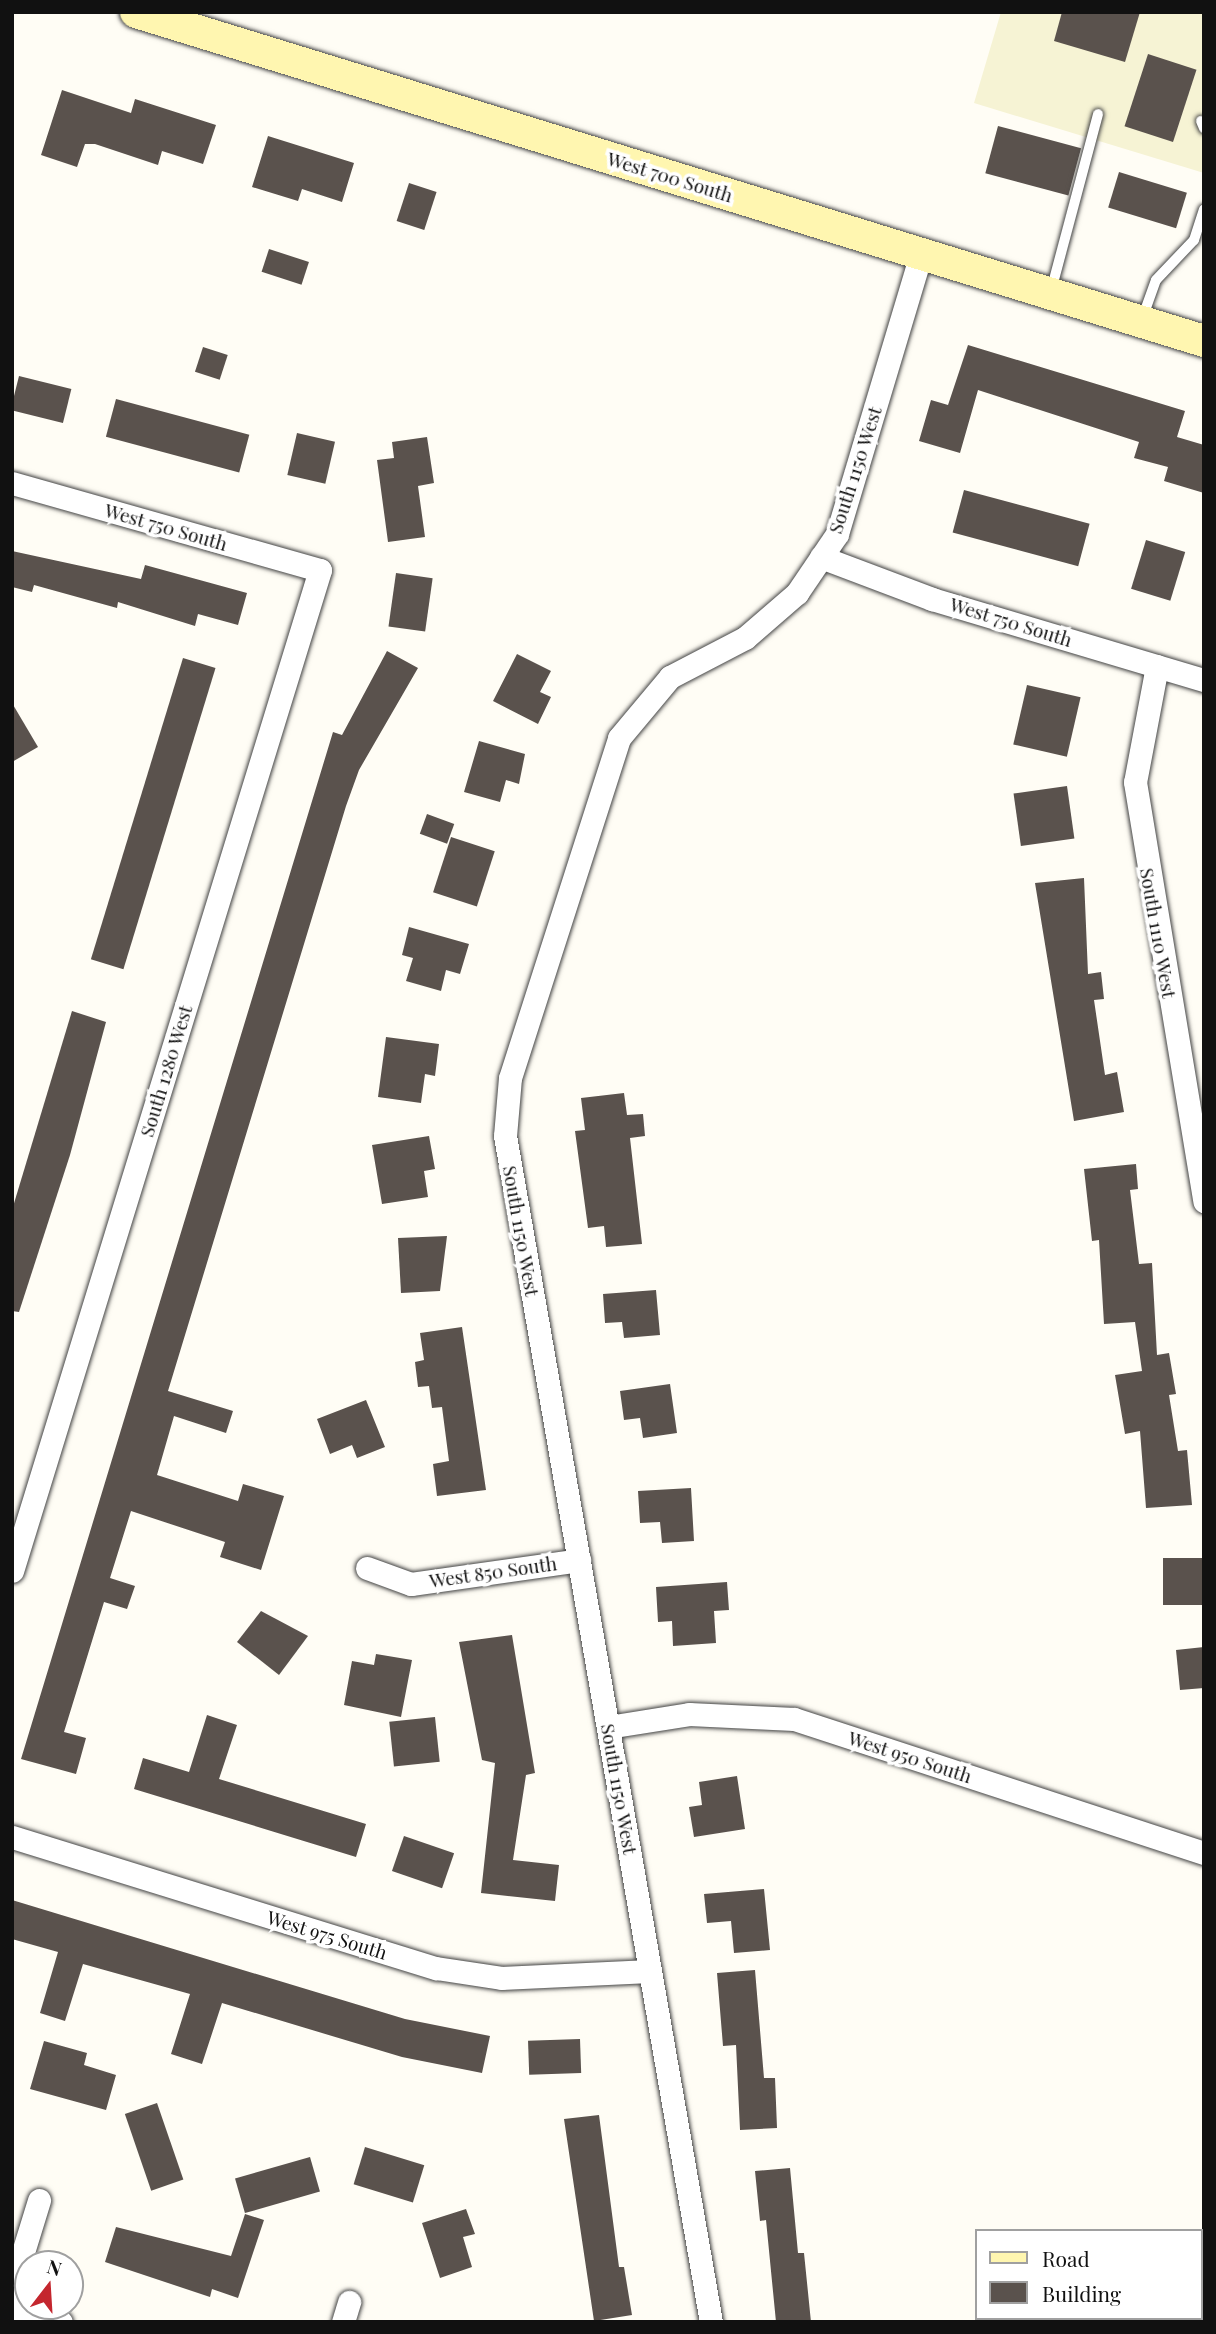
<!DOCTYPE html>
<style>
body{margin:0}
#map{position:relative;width:1216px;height:2334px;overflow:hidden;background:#fffdf5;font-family:"Playfair Display",serif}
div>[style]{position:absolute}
.farmland>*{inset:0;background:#f6f3d4}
.building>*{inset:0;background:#5a524d;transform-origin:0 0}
.roads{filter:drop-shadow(0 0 2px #444) drop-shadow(0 0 2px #444)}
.lane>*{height:10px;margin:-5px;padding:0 5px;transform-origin:5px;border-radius:5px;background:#fff}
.street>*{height:23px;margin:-11.5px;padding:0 11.5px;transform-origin:11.5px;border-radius:11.5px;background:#fff}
.secondary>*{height:32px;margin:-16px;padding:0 16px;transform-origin:16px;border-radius:16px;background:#fff6b0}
span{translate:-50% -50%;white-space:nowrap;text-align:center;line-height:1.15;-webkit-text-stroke:7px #fff;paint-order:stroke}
.street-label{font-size:19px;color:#111}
.frame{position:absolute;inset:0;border:14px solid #111;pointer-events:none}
.legend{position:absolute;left:975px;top:2229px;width:228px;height:91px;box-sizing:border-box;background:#fff;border:2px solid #a0a0a0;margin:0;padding:9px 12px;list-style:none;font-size:21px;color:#111}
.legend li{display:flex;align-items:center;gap:14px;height:35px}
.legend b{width:35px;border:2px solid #a0a0a0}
.north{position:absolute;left:14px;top:2250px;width:70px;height:70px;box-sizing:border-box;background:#fff;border:2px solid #a0a0a0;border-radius:50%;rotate:17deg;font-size:19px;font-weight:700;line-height:28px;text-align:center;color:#111}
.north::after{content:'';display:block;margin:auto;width:24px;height:32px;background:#c4262e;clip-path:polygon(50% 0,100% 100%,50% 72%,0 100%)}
</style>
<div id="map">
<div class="farmland">
<div style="clip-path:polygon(1001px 12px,1204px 12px,1204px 173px,974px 103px)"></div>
</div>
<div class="building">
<div style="clip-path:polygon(1062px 12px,1140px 12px,1125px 62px,1054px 41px)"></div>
<div style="left:1148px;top:54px;width:51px;height:76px;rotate:18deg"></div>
<div style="clip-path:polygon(62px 90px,131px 113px,135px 99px,216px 125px,203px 164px,162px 151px,158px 165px,95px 144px,85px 144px,77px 167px,41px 155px)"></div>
<div style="left:998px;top:126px;width:86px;height:49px;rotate:15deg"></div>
<div style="clip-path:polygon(268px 136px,354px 163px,342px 202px,302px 189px,298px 201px,252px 187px)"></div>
<div style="left:1119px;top:172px;width:71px;height:37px;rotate:17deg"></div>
<div style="left:409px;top:183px;width:29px;height:40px;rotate:18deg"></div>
<div style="left:269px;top:249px;width:42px;height:24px;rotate:18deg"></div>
<div style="clip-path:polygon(968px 345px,1185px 411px,1177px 437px,1204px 445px,1204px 493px,1164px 481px,1168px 467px,1134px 458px,1139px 442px,978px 390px,960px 453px,919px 441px,931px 400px,948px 405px)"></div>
<div style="left:203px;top:347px;width:26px;height:26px;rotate:18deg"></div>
<div style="left:19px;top:376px;width:54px;height:35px;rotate:14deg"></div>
<div style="left:116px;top:399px;width:138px;height:39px;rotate:15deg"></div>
<div style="left:297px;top:433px;width:39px;height:43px;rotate:13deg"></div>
<div style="clip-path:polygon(427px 437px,434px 483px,418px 486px,425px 537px,388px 542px,377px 460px,394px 458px,392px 442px)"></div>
<div style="left:964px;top:490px;width:130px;height:44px;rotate:15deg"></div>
<div style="left:1146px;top:540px;width:41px;height:51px;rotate:17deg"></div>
<div style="clip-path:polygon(12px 551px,141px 579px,145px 565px,247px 593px,238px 625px,198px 614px,195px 626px,118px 602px,117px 608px,34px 585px,32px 592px,12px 587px)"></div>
<div style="left:396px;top:573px;width:37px;height:54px;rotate:8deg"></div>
<div style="clip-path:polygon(387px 651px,418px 668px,359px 770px,346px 806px,168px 1391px,233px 1411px,226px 1433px,174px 1416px,157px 1475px,238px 1501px,243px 1484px,284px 1496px,261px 1570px,220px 1557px,225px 1542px,131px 1511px,110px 1578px,135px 1586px,127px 1609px,104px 1602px,64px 1732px,86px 1738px,76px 1774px,21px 1759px,333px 732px,342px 735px)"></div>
<div style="clip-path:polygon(517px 654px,551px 671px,540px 692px,551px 697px,538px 724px,493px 701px)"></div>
<div style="left:183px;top:658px;width:34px;height:315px;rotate:17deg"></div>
<div style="left:1027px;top:685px;width:55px;height:61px;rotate:13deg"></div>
<div style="clip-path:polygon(12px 703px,38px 747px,12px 762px)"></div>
<div style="clip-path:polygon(479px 741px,525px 754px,519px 784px,506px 780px,500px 802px,464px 792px)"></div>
<div style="left:1067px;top:786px;width:53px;height:54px;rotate:82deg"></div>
<div style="left:427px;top:814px;width:29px;height:21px;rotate:20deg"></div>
<div style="left:451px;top:837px;width:46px;height:58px;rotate:18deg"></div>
<div style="clip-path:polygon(1084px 878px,1088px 974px,1101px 972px,1104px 999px,1094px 1000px,1105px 1075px,1117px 1072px,1124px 1112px,1074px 1121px,1035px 883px)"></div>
<div style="clip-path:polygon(409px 927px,469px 944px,460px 974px,446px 970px,441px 991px,406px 981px,413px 958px,402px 955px)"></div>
<div style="clip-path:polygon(72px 1011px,106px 1022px,70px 1155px,19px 1312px,12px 1311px,12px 1210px)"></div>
<div style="clip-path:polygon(386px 1037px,439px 1044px,435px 1076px,425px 1074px,421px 1103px,378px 1097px)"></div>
<div style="clip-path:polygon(624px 1093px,627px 1115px,643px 1114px,645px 1136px,630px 1138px,642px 1244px,606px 1247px,604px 1226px,588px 1228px,575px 1131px,585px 1130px,581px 1098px)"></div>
<div style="clip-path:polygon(429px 1136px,435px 1169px,424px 1171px,428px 1197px,382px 1204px,372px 1145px)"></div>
<div style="clip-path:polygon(1136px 1164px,1138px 1189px,1130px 1190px,1139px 1264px,1152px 1263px,1157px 1355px,1169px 1353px,1176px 1394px,1169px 1395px,1178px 1451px,1187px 1450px,1192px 1505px,1146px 1508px,1140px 1431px,1125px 1434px,1115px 1375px,1142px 1371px,1135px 1322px,1104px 1324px,1099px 1240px,1092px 1241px,1084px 1169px)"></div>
<div style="clip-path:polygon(447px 1236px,440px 1291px,401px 1293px,398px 1238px)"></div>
<div style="clip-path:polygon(656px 1290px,660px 1335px,624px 1338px,622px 1322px,605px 1323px,603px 1294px)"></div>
<div style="clip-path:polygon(462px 1327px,486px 1490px,437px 1496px,433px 1464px,449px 1461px,442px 1407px,432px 1408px,429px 1386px,418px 1387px,415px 1362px,424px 1360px,420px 1333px)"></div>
<div style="clip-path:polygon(670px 1384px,677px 1433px,643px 1438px,640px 1418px,624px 1420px,620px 1391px)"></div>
<div style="clip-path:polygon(366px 1400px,385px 1447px,357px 1458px,352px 1445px,330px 1454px,317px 1419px)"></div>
<div style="clip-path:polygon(691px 1488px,694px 1541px,662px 1543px,660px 1522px,640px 1523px,638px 1491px)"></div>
<div style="left:1204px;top:1558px;width:47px;height:41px;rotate:90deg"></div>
<div style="clip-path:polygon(727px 1582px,729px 1610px,714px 1611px,716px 1643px,673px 1646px,672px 1621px,658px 1622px,656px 1587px)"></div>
<div style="clip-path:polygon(261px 1611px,308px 1636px,279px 1675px,237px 1642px)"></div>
<div style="clip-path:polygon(512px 1635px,535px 1773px,526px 1775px,513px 1860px,559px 1865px,555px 1901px,481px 1893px,495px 1763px,482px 1760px,459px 1642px)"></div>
<div style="clip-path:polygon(1204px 1647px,1204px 1688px,1180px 1690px,1176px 1650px)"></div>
<div style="clip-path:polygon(376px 1654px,412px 1660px,401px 1717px,344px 1705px,352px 1661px,374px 1665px)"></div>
<div style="clip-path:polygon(207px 1715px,237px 1725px,219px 1779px,366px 1824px,356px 1857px,134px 1789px,143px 1758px,189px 1772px)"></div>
<div style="left:435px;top:1717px;width:45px;height:46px;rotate:84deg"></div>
<div style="clip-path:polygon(737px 1776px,745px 1829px,694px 1837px,689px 1807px,702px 1805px,699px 1782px)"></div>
<div style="left:404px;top:1836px;width:53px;height:37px;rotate:19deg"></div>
<div style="clip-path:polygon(764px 1889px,770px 1950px,734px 1953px,731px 1921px,707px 1923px,704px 1894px)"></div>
<div style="clip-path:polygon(12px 1900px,405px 2019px,490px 2036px,482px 2073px,402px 2057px,222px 2003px,202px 2064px,171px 2054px,190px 1994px,83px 1964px,65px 2021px,40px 2013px,58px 1952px,12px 1939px)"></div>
<div style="clip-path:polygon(755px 1970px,764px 2078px,775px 2078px,777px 2128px,740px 2130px,736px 2045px,723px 2046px,717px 1973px)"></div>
<div style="left:580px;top:2039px;width:34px;height:52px;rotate:88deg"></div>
<div style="clip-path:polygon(44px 2041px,87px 2053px,84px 2065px,116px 2075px,106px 2110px,30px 2089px)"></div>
<div style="left:157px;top:2103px;width:81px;height:34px;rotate:71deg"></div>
<div style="clip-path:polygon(599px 2115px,619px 2267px,624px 2267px,632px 2315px,594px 2321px,564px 2119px)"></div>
<div style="left:365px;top:2147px;width:62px;height:39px;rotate:17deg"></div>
<div style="left:310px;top:2157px;width:36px;height:78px;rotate:74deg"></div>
<div style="clip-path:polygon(790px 2168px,798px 2253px,804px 2253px,811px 2322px,776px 2322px,766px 2220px,760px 2221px,755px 2171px)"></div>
<div style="clip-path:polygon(466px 2209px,475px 2234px,463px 2237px,472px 2267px,440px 2278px,422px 2223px)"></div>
<div style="clip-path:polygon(245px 2214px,264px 2220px,238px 2298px,212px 2289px,210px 2297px,105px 2262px,116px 2227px,231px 2256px)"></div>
</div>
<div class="roads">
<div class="lane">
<div style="left:1201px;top:121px;width:8px;rotate:67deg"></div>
<div style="left:1051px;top:291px;width:183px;rotate:-75.1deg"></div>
<div style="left:1142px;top:319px;width:41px;rotate:-70.3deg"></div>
<div style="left:1156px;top:280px;width:55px;rotate:-46.5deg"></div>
<div style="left:1194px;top:240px;width:32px;rotate:-72deg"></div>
</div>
<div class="street">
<div style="left:12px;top:483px;width:320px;rotate:15.8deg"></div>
<div style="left:320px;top:570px;width:1047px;rotate:107.1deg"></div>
<div style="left:821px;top:557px;width:119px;rotate:20.7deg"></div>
<div style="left:932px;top:599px;width:284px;rotate:16.6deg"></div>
<div style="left:1157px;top:666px;width:118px;rotate:100.7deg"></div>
<div style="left:1135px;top:782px;width:425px;rotate:80.6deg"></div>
<div style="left:367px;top:1568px;width:47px;rotate:20deg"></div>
<div style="left:411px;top:1584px;width:170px;rotate:-8.1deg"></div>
<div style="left:608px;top:1727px;width:82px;rotate:-9.1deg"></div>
<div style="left:689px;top:1714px;width:105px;rotate:2.7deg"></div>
<div style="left:794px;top:1719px;width:431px;rotate:18.1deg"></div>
<div style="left:12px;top:1837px;width:444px;rotate:17.2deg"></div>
<div style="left:436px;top:1968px;width:66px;rotate:8.7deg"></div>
<div style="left:501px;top:1978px;width:149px;rotate:-2.7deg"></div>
<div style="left:12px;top:2288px;width:92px;rotate:-72.9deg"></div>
<div style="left:12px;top:2307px;width:51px;rotate:17deg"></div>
<div style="left:343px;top:2322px;width:21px;rotate:-73deg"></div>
<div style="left:711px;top:2322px;width:1204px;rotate:-99.85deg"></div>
<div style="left:505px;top:1136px;width:58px;rotate:-85.1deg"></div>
<div style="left:510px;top:1078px;width:357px;rotate:-72.2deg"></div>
<div style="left:619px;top:738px;width:80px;rotate:-50.1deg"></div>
<div style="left:670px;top:677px;width:85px;rotate:-27.5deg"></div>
<div style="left:745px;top:638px;width:69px;rotate:-40.9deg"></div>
<div style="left:797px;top:593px;width:71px;rotate:-55.9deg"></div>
<div style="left:837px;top:534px;width:292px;rotate:-73.3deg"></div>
</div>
<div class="secondary">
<div style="left:136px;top:12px;width:1118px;rotate:17.12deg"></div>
</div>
</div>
<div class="street-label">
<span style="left:670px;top:177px;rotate:17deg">West 700 South</span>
<span style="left:855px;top:470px;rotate:-72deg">South 1150 West</span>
<span style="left:166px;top:527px;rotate:16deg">West 750 South</span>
<span style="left:1011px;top:622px;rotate:17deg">West 750 South</span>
<span style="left:1158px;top:933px;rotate:80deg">South 1110 West</span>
<span style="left:166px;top:1071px;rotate:-73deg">South 1280 West</span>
<span style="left:521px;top:1231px;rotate:80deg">South 1150 West</span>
<span style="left:493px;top:1572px;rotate:-8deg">West 850 South</span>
<span style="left:910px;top:1757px;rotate:18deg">West 950 South</span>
<span style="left:619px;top:1789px;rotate:80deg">South 1150 West</span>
<span style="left:327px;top:1935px;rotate:17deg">West 975 South</span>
</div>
<div class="frame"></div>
<ul class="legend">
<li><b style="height:9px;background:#fff6b0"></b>Road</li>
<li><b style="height:19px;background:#5a524d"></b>Building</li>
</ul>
<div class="north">N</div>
</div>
